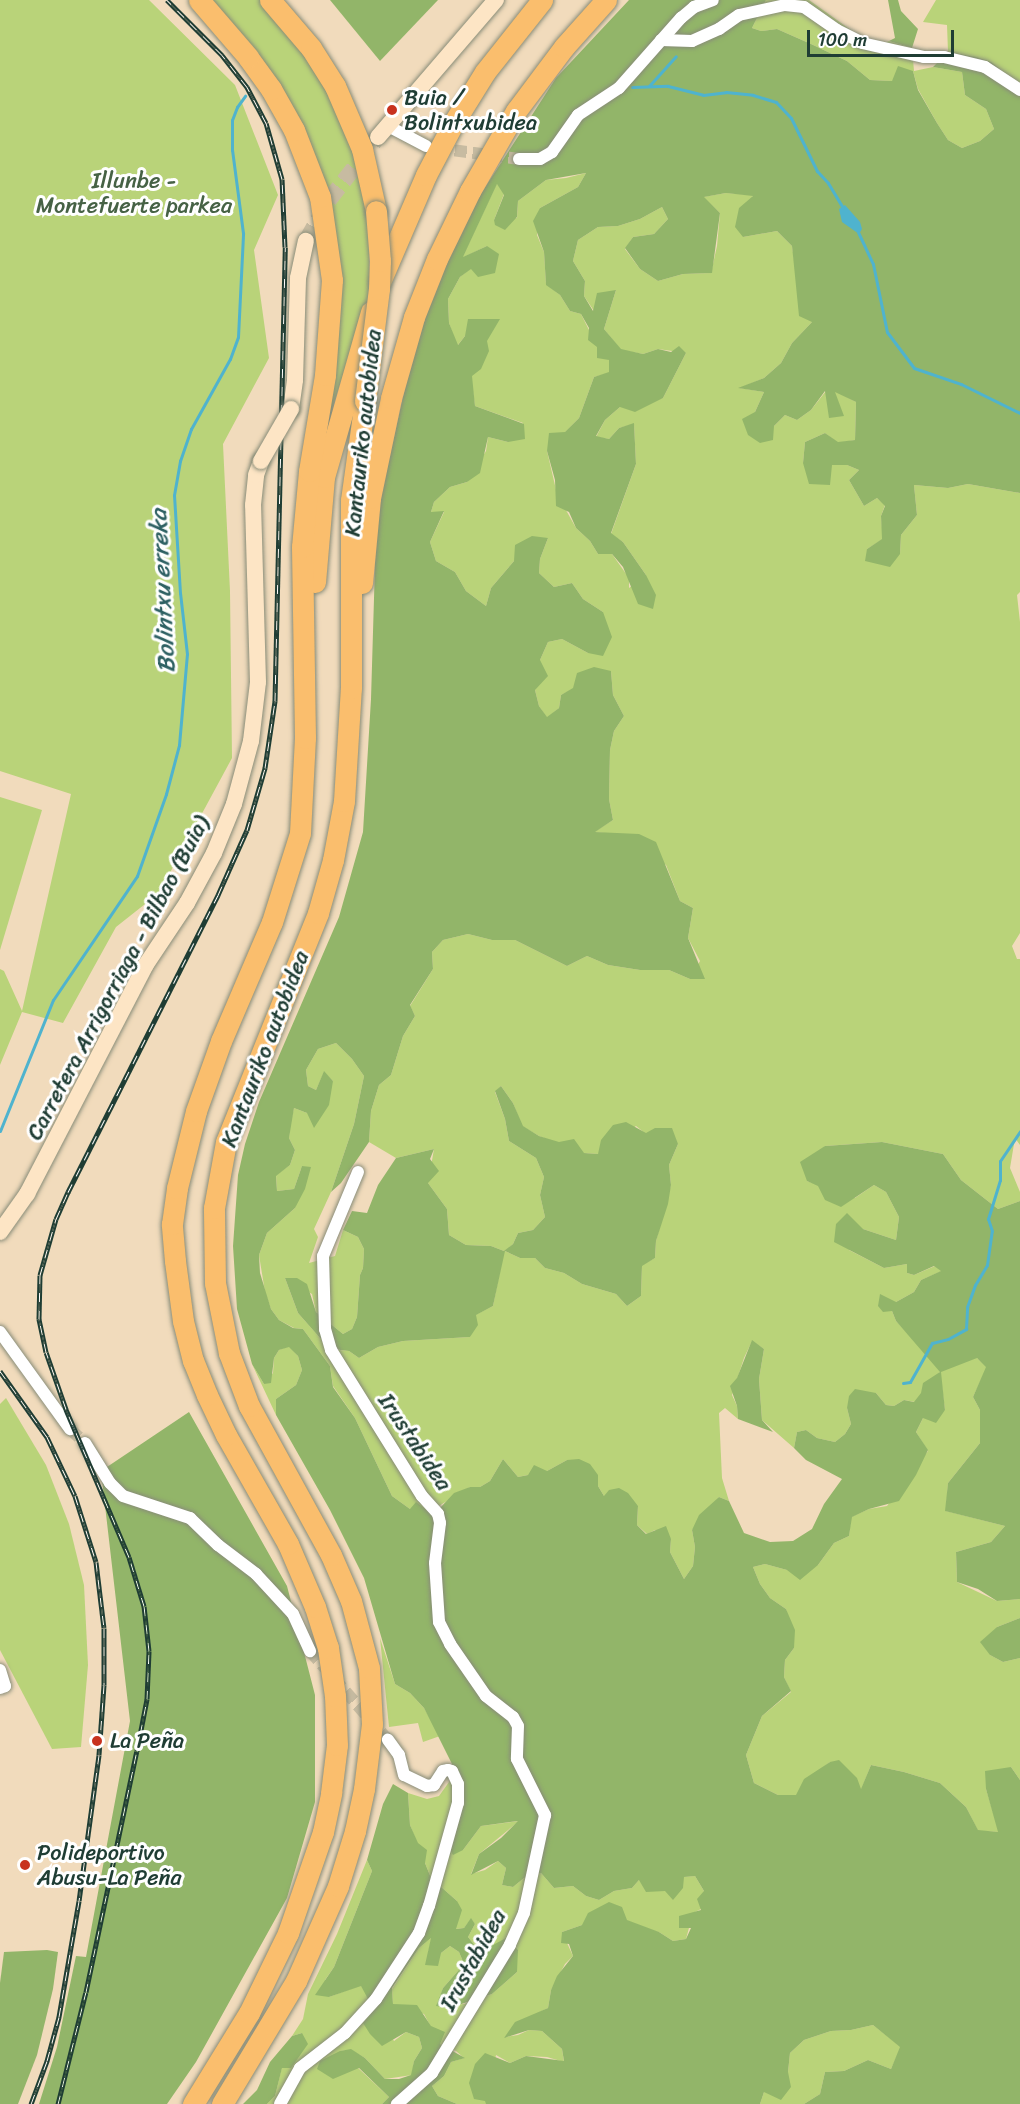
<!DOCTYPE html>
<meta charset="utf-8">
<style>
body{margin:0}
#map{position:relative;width:1020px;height:2104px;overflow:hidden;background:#f1dbbc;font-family:Sriracha,sans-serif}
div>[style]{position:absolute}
.green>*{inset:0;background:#b9d379}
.forest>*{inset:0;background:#92b569}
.water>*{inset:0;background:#4fb3ce}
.stream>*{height:3px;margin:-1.5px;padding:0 1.5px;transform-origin:1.5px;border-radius:1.5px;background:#4fb3ce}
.street-tunnel>*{height:12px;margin-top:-6px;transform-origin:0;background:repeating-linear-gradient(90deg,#c7bba1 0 12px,transparent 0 18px)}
.secondary-tunnel>*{height:16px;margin-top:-8px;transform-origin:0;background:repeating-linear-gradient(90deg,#c7bba1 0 16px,transparent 0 24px)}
.roads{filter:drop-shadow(0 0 2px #888c78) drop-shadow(0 0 2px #888c78)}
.street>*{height:12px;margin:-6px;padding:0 6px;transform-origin:6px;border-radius:6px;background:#fff}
.secondary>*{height:16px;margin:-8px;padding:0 8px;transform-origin:8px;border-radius:8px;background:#fde5c5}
.highway>*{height:21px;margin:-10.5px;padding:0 10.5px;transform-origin:10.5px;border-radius:10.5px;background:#fabe6d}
.rail>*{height:5px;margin-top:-2.5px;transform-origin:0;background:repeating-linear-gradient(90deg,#fff 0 9px,#1f3d34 0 18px);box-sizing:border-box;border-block:2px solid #1f3d34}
.bridges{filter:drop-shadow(0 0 2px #888c78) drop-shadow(0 0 2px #888c78)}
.secondary-bridge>*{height:16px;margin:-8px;padding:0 8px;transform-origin:8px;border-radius:8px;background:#fde5c5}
.highway-bridge>*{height:21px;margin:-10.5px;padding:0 10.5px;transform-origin:10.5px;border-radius:10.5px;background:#fabe6d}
.dots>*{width:16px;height:16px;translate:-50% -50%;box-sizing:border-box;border:3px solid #fff;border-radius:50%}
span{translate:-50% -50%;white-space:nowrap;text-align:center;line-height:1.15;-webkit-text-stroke:6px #fff;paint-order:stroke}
.poi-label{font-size:22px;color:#1f3d34}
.left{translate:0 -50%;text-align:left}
.park-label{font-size:22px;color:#466245}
.street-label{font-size:22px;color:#1f3d34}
.water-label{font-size:24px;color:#2d6062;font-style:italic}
.scale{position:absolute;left:807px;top:30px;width:147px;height:27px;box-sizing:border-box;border:3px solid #1f3d34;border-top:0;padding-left:8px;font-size:18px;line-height:21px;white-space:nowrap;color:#1f3d34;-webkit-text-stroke:4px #fff;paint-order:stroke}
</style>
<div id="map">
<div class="green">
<div style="clip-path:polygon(0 0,149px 0,235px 85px,278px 195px,254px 250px,269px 358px,223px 444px,230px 591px,232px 758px,159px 893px,116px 927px,63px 1023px,22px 1012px,0 1065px,0 969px,4px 971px,22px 1011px,71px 794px,0 771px)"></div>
<div style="clip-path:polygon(207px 0,260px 0,314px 64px,345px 127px,363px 184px,368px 214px,370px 293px,319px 448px,337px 306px,313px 165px)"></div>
<div style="clip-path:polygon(766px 0,809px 0,862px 38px,882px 44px,889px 41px,912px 48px,914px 71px,933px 67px,962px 72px,965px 95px,986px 109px,994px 129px,980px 141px,962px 148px,948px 140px,937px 123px,918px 89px,913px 71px,892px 81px,870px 80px,847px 61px,811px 44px,777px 29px,761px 31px,752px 28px)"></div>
<div style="clip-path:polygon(936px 0,1020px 0,1020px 85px,948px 52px,947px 25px,923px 22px)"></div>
<div style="clip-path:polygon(evenodd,586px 173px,578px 187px,540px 208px,537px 235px,544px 252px,546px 284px,560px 295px,570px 311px,581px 314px,597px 346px,609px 360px,609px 373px,594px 377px,579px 418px,547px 451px,557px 494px,576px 528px,590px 541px,598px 554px,612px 554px,629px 578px,629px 588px,646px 575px,623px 542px,611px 534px,636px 464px,634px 424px,619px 428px,609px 439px,596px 437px,605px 420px,620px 407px,663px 398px,686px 353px,658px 349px,643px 354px,621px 350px,604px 329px,616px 290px,594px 311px,584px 296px,585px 281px,573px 261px,578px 240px,598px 227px,618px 226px,640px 219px,662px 207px,668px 219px,654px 234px,633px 237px,625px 249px,640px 269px,658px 281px,683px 274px,711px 273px,717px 246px,720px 213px,703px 197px,726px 193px,753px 195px,743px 237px,777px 231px,792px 246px,797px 280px,813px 321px,792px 343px,781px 363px,764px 378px,740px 388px,764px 392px,755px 412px,774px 426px,785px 415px,797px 420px,811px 410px,826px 391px,829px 403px,835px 391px,856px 402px,855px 440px,838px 443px,825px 433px,805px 442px,803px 463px,847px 465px,859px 470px,849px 480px,864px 506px,877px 498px,885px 505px,881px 516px,883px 539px,867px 549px,900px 554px,901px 535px,917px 515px,914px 485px,948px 488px,968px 484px,1020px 493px,1020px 592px,1017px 595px,1020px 622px,1020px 933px,1012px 946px,1017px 959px,1020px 959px,1020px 1145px,1015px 1138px,1010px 1168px,1020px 1192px,1020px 1201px,998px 1209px,961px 1180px,943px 1154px,882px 1142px,825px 1146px,807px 1181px,855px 1198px,874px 1185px,886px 1192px,899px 1217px,896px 1240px,863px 1229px,849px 1250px,884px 1268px,907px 1264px,907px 1273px,914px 1275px,935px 1266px,942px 1271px,921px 1280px,914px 1292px,896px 1302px,892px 1311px,896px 1321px,926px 1353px,977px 1358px,987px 1367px,973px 1397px,980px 1410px,980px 1443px,948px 1483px,946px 1511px,1005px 1526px,991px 1542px,956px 1552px,957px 1582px,997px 1601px,1020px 1599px,1020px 1618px,997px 1627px,990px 1655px,1003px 1662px,1020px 1658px,1020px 1780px,1011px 1767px,986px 1789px,999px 1832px,978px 1831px,966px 1807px,940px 1783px,904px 1772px,871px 1765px,861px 1790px,830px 1762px,818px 1771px,797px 1795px,778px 1795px,754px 1783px,746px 1755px,762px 1716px,791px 1692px,784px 1677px,785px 1660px,794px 1648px,786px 1609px,770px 1598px,760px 1584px,753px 1567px,765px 1564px,787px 1570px,818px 1565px,834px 1543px,849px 1536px,851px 1517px,869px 1509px,887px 1506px,928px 1451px,916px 1432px,923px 1418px,945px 1410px,940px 1372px,915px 1402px,904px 1400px,894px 1406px,886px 1405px,876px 1393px,868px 1393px,847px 1408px,851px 1424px,845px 1434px,835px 1442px,817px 1438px,806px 1430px,797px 1432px,794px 1448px,762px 1420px,759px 1379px,764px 1349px,752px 1341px,744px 1358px,732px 1395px,737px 1406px,738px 1419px,725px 1408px,719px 1413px,722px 1478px,729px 1501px,719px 1497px,692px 1530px,695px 1547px,693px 1566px,684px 1579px,670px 1552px,671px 1539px,655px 1530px,647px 1534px,637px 1525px,638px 1506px,604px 1496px,598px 1486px,597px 1475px,567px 1460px,547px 1471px,518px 1477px,503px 1459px,490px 1481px,480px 1487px,470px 1487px,429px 1512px,410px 1509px,392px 1496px,355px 1418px,333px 1386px,330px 1366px,303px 1329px,294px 1328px,279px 1320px,271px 1309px,265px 1292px,259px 1255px,267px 1233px,295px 1208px,302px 1166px,294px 1189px,277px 1191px,276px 1175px,290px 1165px,295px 1150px,289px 1138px,290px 1125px,294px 1108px,307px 1113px,333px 1081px,324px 1072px,316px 1090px,308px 1086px,306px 1070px,318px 1049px,336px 1043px,352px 1059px,364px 1076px,354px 1124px,331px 1192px,314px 1229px,318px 1237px,309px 1263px,335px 1256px,343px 1230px,358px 1237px,364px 1249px,363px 1268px,360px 1275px,357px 1317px,352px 1329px,343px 1334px,316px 1312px,312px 1294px,285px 1278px,298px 1313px,320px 1338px,339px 1350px,349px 1351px,359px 1358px,378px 1347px,403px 1341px,470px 1337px,475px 1315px,493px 1306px,504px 1251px,491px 1246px,466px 1245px,449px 1235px,447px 1209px,428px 1183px,434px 1149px,396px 1158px,369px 1142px,371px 1111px,379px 1085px,391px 1075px,403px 1036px,415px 1016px,410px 1006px,433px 969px,432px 952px,443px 940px,468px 934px,492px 940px,515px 940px,567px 966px,587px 956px,608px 965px,640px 970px,669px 970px,690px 979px,700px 961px,688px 938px,693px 908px,680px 901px,666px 865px,615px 834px,594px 832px,613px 820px,609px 799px,610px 750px,614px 731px,624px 716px,613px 695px,611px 671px,561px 695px,559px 708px,547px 718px,539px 706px,535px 690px,540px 660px,548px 642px,562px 639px,588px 653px,603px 612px,583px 599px,572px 583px,554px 587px,539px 573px,540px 559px,548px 538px,514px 561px,491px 588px,486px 606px,466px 591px,455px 572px,436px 561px,430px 542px,444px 512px,431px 512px,434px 502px,450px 487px,467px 482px,486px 451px,488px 437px,508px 442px,523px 423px,475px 406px,465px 336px,457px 346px,449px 323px,448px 299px,460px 277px,471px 268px,487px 246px,462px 258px,497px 183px,504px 194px,494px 220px,517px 218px,518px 201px,546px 180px,566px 178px,586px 173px,501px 1086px,513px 1103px,522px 1126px,539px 1136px,583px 1153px,598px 1154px,636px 1126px,646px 1134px,678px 1144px,669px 1165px,671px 1185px,656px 1241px,655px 1258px,642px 1265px,641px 1296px,627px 1306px,616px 1294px,582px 1284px,564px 1273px,545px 1268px,535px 1258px,520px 1258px,505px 1251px,513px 1244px,518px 1233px,533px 1230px,545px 1217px,540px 1195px,544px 1177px,536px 1158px,509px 1141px,505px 1119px,495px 1092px,501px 1086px)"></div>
<div style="clip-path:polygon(0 797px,42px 810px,0 950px)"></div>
<div style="clip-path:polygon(289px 1346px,298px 1356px,302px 1370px,296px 1385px,276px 1399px,276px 1415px,252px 1364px,264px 1384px,273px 1373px,274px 1358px,279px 1350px)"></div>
<div style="clip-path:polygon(6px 1398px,46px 1465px,69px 1524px,84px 1585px,88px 1665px,81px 1747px,52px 1749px,0 1650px,0 1404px)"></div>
<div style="clip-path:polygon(380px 1638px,395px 1684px,410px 1693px,424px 1708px,440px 1736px,423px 1742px,418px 1723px,389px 1727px)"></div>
<div style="clip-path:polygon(457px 1771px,463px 1850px,481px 1826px,519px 1821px,479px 1854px,471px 1874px,485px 1870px,498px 1861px,506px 1868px,502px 1885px,513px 1887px,524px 1878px,541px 1873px,554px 1888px,573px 1886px,586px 1896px,599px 1900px,614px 1891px,632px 1888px,639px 1880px,695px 1876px,704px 1891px,701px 1909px,693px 1913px,686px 1939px,673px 1941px,659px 1932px,582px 1925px,562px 1932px,573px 1956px,565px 1964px,551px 1990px,548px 2008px,532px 2016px,505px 2037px,518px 2035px,529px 2030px,542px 2031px,562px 2049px,564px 2062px,547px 2057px,526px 2056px,510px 2063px,496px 2055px,486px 2104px,457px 2104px,438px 2096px,432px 2086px,444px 2076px,451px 2062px,464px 2058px,456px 2051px,440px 2044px,424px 2014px,393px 2004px,392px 1989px,419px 1948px,432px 1937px,428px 1953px,441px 1953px,450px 1946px,459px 1952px,464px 1964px,443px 1988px,437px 2006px,464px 2004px,492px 1994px,517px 1972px,493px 1945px,476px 1947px,468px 1937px,475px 1924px,471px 1919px,464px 1928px,455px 1929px,457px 1901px,431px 1878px,410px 1825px,408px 1793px,427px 1799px,439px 1796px)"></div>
<div style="clip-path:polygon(367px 1860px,372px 1871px,334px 1967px,325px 1980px,329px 1997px,361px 1985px,394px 2041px,406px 2032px,419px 2037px,422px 2048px,414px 2061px,412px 2075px,385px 2079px,365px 2058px,351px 2050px,340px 2051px,389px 2097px,382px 2104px,267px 2104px,275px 2096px,282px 2067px,302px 2033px,292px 2036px,303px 2019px,308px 1994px,337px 1934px)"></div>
<div style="clip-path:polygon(873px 2025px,901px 2047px,891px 2069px,868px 2060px,844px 2071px,825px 2072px,820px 2094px,804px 2104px,760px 2104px,764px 2092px,788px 2072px,790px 2053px,804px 2040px,831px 2031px,851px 2030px)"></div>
</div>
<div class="forest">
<div style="clip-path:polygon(330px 0,438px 0,380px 61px)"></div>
<div style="clip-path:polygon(629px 0,766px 0,752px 28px,761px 31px,777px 29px,811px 44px,847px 61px,870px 80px,892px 81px,898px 66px,913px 71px,918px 90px,937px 123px,948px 140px,962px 148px,980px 141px,994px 129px,986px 109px,965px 95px,962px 72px,933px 67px,948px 52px,976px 57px,991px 62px,1020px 85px,1020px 493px,968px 484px,948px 488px,914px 485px,917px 515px,901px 535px,900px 554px,890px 567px,865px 561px,867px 549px,882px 539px,881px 516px,885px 506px,877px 498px,864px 506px,849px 480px,859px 470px,847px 465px,832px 465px,830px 485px,809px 484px,803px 463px,805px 442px,825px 433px,838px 442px,855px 440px,856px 402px,835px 392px,844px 416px,829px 418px,825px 391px,811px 410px,797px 420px,785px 415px,774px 426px,773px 440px,760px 443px,748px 435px,742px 419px,755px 412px,764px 392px,738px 388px,764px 378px,781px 363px,792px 343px,812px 322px,799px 316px,792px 246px,777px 231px,743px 237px,735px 227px,739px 208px,753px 196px,726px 193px,704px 197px,720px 213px,712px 273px,683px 274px,658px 281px,640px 269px,625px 248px,633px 237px,654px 234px,668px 219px,662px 207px,640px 219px,618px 226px,598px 227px,578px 240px,573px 261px,585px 281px,584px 296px,593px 311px,597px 293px,616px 290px,604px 329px,621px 349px,643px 354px,658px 349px,671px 352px,679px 346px,686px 353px,663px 398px,635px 412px,620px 407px,605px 420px,596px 436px,609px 439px,619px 428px,634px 423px,636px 464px,611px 533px,623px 542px,646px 575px,656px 595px,653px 609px,638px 604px,623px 567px,612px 554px,598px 554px,590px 541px,576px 528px,569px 512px,556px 506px,555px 480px,547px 451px,549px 433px,565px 432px,579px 418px,594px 377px,609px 372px,609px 360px,597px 358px,597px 347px,588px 340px,589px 328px,581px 314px,570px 311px,560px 295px,546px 285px,544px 252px,533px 221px,540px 208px,578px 187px,586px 173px,546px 180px,518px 201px,517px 217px,505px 230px,495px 225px,494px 220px,504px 195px,497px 184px,463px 257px,487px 246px,499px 254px,495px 273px,478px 277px,471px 269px,460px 277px,448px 299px,449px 323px,458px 345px,465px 336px,468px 319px,500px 319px,487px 341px,489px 351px,481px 369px,472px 376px,475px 406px,524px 424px,525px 439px,508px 442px,488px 437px,480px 473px,467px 482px,450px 487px,434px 502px,431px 512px,444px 511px,430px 542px,436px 561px,455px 572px,466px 591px,486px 606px,491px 588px,514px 561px,515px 545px,532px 536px,548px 538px,540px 559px,539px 573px,554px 587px,572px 583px,583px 599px,603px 612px,612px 637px,603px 656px,588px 653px,562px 639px,548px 642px,540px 660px,548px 676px,535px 690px,539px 706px,547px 717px,559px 708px,561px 695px,573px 688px,577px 673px,594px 667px,611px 671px,613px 695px,624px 716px,614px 731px,610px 750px,609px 799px,613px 820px,595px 832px,639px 834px,656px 842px,680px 901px,693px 908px,688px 938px,705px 979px,690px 979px,669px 970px,640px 970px,608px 965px,587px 956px,567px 966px,515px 940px,492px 940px,468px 934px,443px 940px,432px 952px,433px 969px,410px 1005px,415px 1016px,403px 1036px,391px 1075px,379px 1085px,371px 1111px,369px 1142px,341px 1183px,331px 1192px,354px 1124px,364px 1076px,352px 1059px,336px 1043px,318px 1049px,306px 1070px,308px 1086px,316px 1090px,324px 1071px,333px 1081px,329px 1105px,314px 1128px,307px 1113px,294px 1108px,289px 1138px,295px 1150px,290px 1165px,276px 1176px,277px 1191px,294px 1189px,302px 1166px,311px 1167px,305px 1189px,295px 1208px,267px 1233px,259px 1255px,260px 1273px,271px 1309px,279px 1320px,293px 1328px,303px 1329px,330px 1366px,333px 1387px,355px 1418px,392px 1496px,410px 1509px,416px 1502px,429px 1512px,441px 1507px,454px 1493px,470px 1487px,480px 1487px,490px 1481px,503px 1459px,518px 1477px,528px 1475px,534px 1465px,547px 1471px,567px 1460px,579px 1459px,590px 1464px,598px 1475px,598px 1486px,604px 1496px,609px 1490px,619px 1488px,628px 1493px,638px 1506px,637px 1525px,646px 1534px,666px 1526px,671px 1539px,670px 1552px,684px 1579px,693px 1566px,695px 1547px,692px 1530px,699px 1515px,719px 1497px,729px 1501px,744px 1533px,770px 1542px,793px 1541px,812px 1529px,824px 1504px,842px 1479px,806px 1460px,794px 1448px,797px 1432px,806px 1430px,817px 1438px,835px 1442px,845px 1434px,851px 1424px,847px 1408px,849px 1396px,855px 1389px,876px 1393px,886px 1405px,894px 1406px,904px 1400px,914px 1402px,921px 1393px,923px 1383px,940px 1372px,896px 1321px,892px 1311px,883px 1312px,878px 1306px,880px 1294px,896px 1302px,914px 1292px,921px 1280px,941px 1271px,934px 1266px,914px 1275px,907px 1273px,907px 1264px,884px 1268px,834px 1242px,836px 1224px,847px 1213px,863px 1229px,896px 1240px,899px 1217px,886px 1192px,874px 1185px,841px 1207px,825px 1200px,818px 1186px,807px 1181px,800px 1162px,825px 1146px,882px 1142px,943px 1154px,961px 1180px,998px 1209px,1020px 1201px,1020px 1599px,997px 1601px,978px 1589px,957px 1582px,956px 1552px,991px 1542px,1005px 1526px,945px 1511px,948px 1483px,980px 1443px,980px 1410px,973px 1397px,986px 1367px,977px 1358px,941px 1372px,945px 1410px,936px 1423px,923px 1418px,916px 1432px,928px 1450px,916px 1475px,899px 1501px,869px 1509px,852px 1517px,849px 1536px,834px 1543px,818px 1565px,800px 1580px,787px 1570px,765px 1564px,753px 1567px,760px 1584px,770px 1598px,786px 1609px,795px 1630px,794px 1648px,785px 1660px,784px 1677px,791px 1691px,762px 1716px,746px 1755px,754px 1783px,778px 1795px,796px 1795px,804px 1779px,830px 1762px,839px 1760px,857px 1778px,861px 1789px,871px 1765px,904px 1772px,940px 1783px,966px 1807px,978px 1830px,998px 1832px,986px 1789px,985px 1771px,1011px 1767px,1020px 1780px,1020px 2104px,804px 2104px,820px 2094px,825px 2072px,844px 2071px,868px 2060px,891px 2069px,900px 2047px,873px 2025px,851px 2030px,831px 2031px,804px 2040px,790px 2053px,788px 2072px,791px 2087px,781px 2100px,764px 2092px,760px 2104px,486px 2104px,485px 2101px,474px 2099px,469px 2083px,475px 2064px,485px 2053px,510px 2063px,526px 2056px,564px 2061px,562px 2049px,542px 2031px,529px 2030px,504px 2038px,515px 2022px,548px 2008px,551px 1990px,557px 1976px,573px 1956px,569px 1944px,561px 1943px,562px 1932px,582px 1925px,588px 1913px,609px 1902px,622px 1907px,627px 1920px,659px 1932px,673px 1941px,686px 1939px,691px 1928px,679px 1928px,679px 1916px,701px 1910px,697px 1899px,704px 1891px,695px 1876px,684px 1877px,683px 1888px,673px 1900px,665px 1891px,646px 1892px,639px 1880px,632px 1888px,614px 1891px,599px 1900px,586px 1896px,573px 1886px,554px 1888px,541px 1873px,524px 1878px,513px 1887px,502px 1885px,506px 1868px,498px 1861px,471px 1875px,479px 1854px,501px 1838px,518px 1821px,481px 1826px,463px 1850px,453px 1855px,449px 1848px,462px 1784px,424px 1708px,410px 1693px,395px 1684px,364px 1578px,330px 1510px,276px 1415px,276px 1399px,296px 1385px,302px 1370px,298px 1356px,289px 1347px,279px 1350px,274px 1358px,271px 1383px,264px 1384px,252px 1364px,237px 1309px,233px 1246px,238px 1175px,245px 1144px,259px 1102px,339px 917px,363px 832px,371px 699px,376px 531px,383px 485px,417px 336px,430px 298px,471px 209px,556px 78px)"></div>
<div style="clip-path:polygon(888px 0,898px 0,901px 11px,918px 29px,912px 48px,889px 41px,895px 38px)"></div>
<div style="clip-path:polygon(501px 1086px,513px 1103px,523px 1126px,539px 1136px,559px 1142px,574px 1139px,584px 1153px,598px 1154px,601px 1140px,613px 1125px,626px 1122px,646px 1133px,655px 1128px,672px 1128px,678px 1144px,669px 1165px,671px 1185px,668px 1204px,656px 1241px,655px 1258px,642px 1266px,641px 1296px,627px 1306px,616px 1294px,582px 1284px,564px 1273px,545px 1268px,535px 1258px,520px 1258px,505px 1251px,493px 1306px,476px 1315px,478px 1325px,470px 1337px,403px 1341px,378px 1347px,359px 1358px,349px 1351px,340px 1350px,320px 1338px,298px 1313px,285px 1278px,297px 1278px,307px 1284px,316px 1312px,343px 1334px,352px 1329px,357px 1317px,360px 1275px,363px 1268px,364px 1249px,358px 1237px,343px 1230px,352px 1211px,367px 1213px,378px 1185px,396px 1158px,434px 1149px,430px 1159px,439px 1171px,428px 1183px,447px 1209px,449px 1235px,466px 1245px,491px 1246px,504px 1251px,513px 1244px,518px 1233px,533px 1230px,545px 1217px,540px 1195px,544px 1177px,536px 1158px,509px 1141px,505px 1119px,495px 1091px)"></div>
<div style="clip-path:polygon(752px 1340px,764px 1349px,759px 1379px,762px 1420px,773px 1432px,738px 1419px,737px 1406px,730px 1386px,737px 1378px)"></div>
<div style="clip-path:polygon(189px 1412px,287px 1586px,315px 1695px,315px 1802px,287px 1898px,196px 2062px,167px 2104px,39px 2104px,57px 2047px,76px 1956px,86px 1957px,130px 1721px,101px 1471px)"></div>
<div style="clip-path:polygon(1020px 1618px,1020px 1658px,1003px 1662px,990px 1655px,980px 1642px,997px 1627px)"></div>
<div style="clip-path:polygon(393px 1784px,408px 1793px,410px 1825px,418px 1843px,427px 1850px,425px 1863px,431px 1878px,457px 1901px,462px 1910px,456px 1929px,464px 1928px,471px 1918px,475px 1924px,468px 1937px,476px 1947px,493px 1945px,506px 1938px,518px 1950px,517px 1972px,492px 1994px,449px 2008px,436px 2006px,443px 1988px,464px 1964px,459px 1952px,450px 1946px,441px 1953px,438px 1966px,425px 1965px,431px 1938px,419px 1948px,392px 1988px,393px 2004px,417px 2005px,431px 2026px,445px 2032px,440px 2044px,465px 2058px,451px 2062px,444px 2076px,432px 2086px,438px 2096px,457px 2104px,382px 2104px,389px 2097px,359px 2068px,333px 2079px,317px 2069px,320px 2061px,340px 2051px,351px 2049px,365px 2058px,385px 2079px,399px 2079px,411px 2075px,414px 2061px,422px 2048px,419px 2037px,406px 2032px,382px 2046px,370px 2034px,363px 2023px,374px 2010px,361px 1986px,329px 1997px,315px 1995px,334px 1967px,372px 1871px,367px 1860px,383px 1804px)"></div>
<div style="clip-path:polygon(47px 1950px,58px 1952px,53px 1989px,37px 2055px,18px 2104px,0 2104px,0 1983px,4px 1952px)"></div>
<div style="clip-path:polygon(302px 2033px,308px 2044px,291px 2068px,282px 2068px,275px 2096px,267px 2104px,243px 2104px,257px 2090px,270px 2062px,292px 2036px)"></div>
</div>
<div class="water">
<div style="clip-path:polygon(845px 205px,860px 222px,862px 229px,859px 234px,842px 222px,839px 209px)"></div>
</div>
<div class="stream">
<div style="left:649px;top:86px;width:40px;rotate:-48deg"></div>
<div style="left:632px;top:87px;width:36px;rotate:-2deg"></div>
<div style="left:668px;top:86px;width:36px;rotate:14deg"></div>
<div style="left:703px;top:95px;width:23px;rotate:-7deg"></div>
<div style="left:726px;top:92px;width:27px;rotate:6deg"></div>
<div style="left:753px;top:95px;width:24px;rotate:17deg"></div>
<div style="left:776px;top:102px;width:22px;rotate:47deg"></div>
<div style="left:791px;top:118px;width:59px;rotate:63.9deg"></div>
<div style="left:817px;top:171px;width:16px;rotate:47deg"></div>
<div style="left:828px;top:183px;width:29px;rotate:59deg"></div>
<div style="left:858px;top:232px;width:35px;rotate:65deg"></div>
<div style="left:873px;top:264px;width:69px;rotate:78.4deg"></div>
<div style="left:887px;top:332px;width:45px;rotate:53.1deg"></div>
<div style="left:914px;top:368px;width:50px;rotate:18.8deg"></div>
<div style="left:961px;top:384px;width:66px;rotate:26.2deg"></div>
<div style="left:0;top:1131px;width:141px;rotate:-68deg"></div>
<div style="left:53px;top:1000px;width:150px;rotate:-55.9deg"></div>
<div style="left:137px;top:876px;width:87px;rotate:-70.5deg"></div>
<div style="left:166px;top:794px;width:51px;rotate:-75.1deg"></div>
<div style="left:179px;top:745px;width:91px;rotate:-85deg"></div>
<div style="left:187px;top:654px;width:61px;rotate:-96.5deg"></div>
<div style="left:180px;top:593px;width:98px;rotate:-93.5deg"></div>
<div style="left:174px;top:495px;width:35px;rotate:-80deg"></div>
<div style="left:180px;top:461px;width:34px;rotate:-71deg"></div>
<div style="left:191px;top:429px;width:80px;rotate:-60.9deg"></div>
<div style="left:230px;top:359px;width:23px;rotate:-70deg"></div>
<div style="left:238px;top:337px;width:104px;rotate:-87.2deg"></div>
<div style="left:243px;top:233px;width:84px;rotate:-97.5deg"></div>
<div style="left:232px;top:150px;width:30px;rotate:-90deg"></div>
<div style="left:232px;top:120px;width:14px;rotate:-69deg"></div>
<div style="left:237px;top:107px;width:14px;rotate:-54deg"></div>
<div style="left:903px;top:1383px;width:7px;rotate:-8deg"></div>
<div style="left:910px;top:1382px;width:45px;rotate:-60.6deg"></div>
<div style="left:932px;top:1343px;width:16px;rotate:-14deg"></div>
<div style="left:948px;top:1339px;width:21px;rotate:-29deg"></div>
<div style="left:966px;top:1329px;width:22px;rotate:-87deg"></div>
<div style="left:967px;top:1307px;width:23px;rotate:-70deg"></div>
<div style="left:975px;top:1285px;width:23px;rotate:-59deg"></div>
<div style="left:987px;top:1265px;width:34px;rotate:-82deg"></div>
<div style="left:992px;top:1231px;width:13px;rotate:-108deg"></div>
<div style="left:988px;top:1219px;width:41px;rotate:-72.9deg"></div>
<div style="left:1000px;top:1180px;width:19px;rotate:-90deg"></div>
<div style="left:1000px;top:1161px;width:36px;rotate:-56deg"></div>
</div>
<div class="street-tunnel">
<div style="left:437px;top:148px;width:83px;rotate:7.6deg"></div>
<div style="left:70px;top:1429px;width:21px;rotate:43deg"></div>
<div style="left:310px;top:1651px;width:118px;rotate:48.8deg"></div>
</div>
<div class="secondary-tunnel">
<div style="left:306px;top:241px;width:47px;rotate:-60.7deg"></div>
<div style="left:329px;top:200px;width:80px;rotate:-52.1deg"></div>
</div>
<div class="roads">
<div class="street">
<div style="left:661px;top:40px;width:31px;rotate:2deg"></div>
<div style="left:692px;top:41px;width:30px;rotate:-24deg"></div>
<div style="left:719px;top:29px;width:24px;rotate:-35deg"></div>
<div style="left:739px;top:15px;width:47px;rotate:-12.3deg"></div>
<div style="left:785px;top:5px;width:19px;rotate:6deg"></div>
<div style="left:804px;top:7px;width:40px;rotate:34.9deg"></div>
<div style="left:837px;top:30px;width:28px;rotate:27deg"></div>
<div style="left:862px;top:43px;width:64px;rotate:12.7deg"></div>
<div style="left:924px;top:57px;width:20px"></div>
<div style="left:944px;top:57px;width:42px;rotate:13.7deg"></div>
<div style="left:985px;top:67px;width:42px;rotate:33.3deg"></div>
<div style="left:388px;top:126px;width:43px;rotate:27.8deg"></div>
<div style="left:519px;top:159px;width:21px"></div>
<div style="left:540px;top:159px;width:14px;rotate:-30deg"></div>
<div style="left:552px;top:152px;width:45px;rotate:-54.9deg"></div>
<div style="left:578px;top:115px;width:49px;rotate:-33.4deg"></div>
<div style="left:619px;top:88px;width:94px;rotate:-48.5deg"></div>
<div style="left:681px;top:18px;width:17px;rotate:-40deg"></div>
<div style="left:694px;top:7px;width:20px;rotate:-20deg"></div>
<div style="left:358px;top:1172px;width:91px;rotate:112.6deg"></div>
<div style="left:323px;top:1256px;width:73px;rotate:88.4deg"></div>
<div style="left:325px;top:1329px;width:22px;rotate:74deg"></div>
<div style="left:331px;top:1350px;width:172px;rotate:58.1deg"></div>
<div style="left:422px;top:1496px;width:24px;rotate:48deg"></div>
<div style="left:438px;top:1514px;width:9px;rotate:77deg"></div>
<div style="left:440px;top:1523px;width:40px;rotate:97.1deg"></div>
<div style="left:435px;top:1563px;width:59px;rotate:86.1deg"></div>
<div style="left:439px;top:1622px;width:25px;rotate:63deg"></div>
<div style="left:450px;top:1644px;width:63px;rotate:55.3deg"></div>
<div style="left:486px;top:1696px;width:34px;rotate:38deg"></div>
<div style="left:513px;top:1717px;width:10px;rotate:61deg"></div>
<div style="left:518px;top:1726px;width:33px;rotate:92deg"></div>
<div style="left:517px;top:1759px;width:63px;rotate:63.4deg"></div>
<div style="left:545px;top:1815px;width:100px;rotate:102.1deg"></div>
<div style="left:524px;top:1913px;width:35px;rotate:114deg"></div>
<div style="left:510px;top:1945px;width:150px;rotate:121.4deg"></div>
<div style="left:432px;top:2073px;width:47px;rotate:138.5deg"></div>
<div style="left:0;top:1332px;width:120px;rotate:54.2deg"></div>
<div style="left:85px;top:1443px;width:47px;rotate:58deg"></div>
<div style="left:110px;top:1483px;width:18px;rotate:45deg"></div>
<div style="left:123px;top:1496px;width:71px;rotate:18.2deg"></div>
<div style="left:190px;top:1518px;width:39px;rotate:44deg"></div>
<div style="left:218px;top:1545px;width:48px;rotate:37.3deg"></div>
<div style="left:256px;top:1574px;width:54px;rotate:47.2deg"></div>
<div style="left:293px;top:1614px;width:41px;rotate:65.3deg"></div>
<div style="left:0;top:1670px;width:17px;rotate:73deg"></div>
<div style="left:5px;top:1686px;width:5px;rotate:158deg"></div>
<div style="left:280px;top:2104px;width:41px;rotate:-60.9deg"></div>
<div style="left:300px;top:2068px;width:57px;rotate:-37.9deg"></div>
<div style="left:345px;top:2033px;width:46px;rotate:-47.6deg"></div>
<div style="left:376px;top:1999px;width:79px;rotate:-56.9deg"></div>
<div style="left:419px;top:1933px;width:29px;rotate:-70deg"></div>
<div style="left:429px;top:1906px;width:107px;rotate:-74.3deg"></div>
<div style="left:458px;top:1803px;width:19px;rotate:-90deg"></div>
<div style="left:458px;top:1784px;width:14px;rotate:-115deg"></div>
<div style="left:452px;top:1771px;width:4px;rotate:-166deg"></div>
<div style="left:448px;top:1770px;width:5px;rotate:169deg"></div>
<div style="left:443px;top:1771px;width:17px;rotate:123deg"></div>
<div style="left:434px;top:1785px;width:7px;rotate:172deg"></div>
<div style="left:427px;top:1786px;width:25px;rotate:-154deg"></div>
<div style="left:404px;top:1775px;width:21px;rotate:-104deg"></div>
<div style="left:399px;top:1755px;width:19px;rotate:-126deg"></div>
</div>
<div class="secondary">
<div style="left:378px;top:137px;width:181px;rotate:-49.3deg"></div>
<div style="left:291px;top:409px;width:29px;rotate:-82deg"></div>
<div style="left:295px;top:380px;width:102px;rotate:-88.3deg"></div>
<div style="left:298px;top:278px;width:38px;rotate:-78deg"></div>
<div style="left:0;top:1232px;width:47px;rotate:-54.6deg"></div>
<div style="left:27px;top:1194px;width:257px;rotate:-62.6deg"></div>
<div style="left:145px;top:966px;width:76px;rotate:-56.3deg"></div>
<div style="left:187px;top:903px;width:57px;rotate:-61.6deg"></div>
<div style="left:214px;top:853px;width:53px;rotate:-67.8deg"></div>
<div style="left:234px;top:804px;width:65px;rotate:-74.9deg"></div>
<div style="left:251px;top:741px;width:59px;rotate:-83.2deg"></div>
<div style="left:258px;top:682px;width:177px;rotate:-91.6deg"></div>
<div style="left:253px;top:505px;width:30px;rotate:-84deg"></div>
<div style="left:256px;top:475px;width:15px;rotate:-70deg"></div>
</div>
<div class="highway">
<div style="left:270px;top:0;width:63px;rotate:49.5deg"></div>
<div style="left:311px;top:48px;width:45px;rotate:57.7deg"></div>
<div style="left:335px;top:86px;width:69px;rotate:66.8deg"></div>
<div style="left:362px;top:149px;width:64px;rotate:77.3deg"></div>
<div style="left:380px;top:282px;width:116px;rotate:-66.7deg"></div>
<div style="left:426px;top:175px;width:60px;rotate:-62.2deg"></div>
<div style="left:454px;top:122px;width:59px;rotate:-58.2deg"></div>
<div style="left:485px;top:72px;width:92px;rotate:-51.6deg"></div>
<div style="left:315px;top:582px;width:105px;rotate:-85.1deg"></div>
<div style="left:324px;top:477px;width:172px;rotate:-74.1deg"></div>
<div style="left:362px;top:583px;width:85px;rotate:-84.6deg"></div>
<div style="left:370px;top:498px;width:102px;rotate:-78.1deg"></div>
<div style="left:391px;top:398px;width:84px;rotate:-74.1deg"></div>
<div style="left:414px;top:317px;width:62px;rotate:-68.4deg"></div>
<div style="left:437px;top:259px;width:76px;rotate:-64.1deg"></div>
<div style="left:470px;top:191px;width:92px;rotate:-60.1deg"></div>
<div style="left:516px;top:111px;width:80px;rotate:-53.1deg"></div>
<div style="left:564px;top:47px;width:63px;rotate:-48.2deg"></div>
<div style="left:193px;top:2104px;width:107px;rotate:-58.4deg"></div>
<div style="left:249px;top:2013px;width:89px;rotate:-64deg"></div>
<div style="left:288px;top:1933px;width:107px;rotate:-70.9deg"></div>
<div style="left:323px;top:1832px;width:40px;rotate:-78deg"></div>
<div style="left:331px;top:1793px;width:48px;rotate:-82.9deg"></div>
<div style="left:337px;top:1745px;width:49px;rotate:-92.3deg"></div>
<div style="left:335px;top:1696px;width:49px;rotate:-98.3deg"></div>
<div style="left:328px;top:1648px;width:43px;rotate:-107.6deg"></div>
<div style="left:315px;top:1607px;width:69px;rotate:-113.2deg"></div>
<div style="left:288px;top:1544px;width:125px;rotate:-119.6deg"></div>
<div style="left:226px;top:1435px;width:44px;rotate:-115.4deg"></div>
<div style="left:207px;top:1395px;width:37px;rotate:-112deg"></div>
<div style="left:193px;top:1361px;width:41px;rotate:-104deg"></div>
<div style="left:183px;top:1321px;width:61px;rotate:-97.6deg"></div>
<div style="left:175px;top:1261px;width:37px;rotate:-95deg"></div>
<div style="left:172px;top:1224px;width:36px;rotate:-82deg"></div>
<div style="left:177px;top:1188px;width:79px;rotate:-76.1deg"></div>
<div style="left:196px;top:1111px;width:74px;rotate:-70.3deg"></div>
<div style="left:221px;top:1041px;width:129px;rotate:-66.8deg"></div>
<div style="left:272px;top:922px;width:93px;rotate:-72.5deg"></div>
<div style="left:300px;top:833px;width:95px;rotate:-87deg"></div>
<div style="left:305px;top:738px;width:191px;rotate:-90.9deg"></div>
<div style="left:302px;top:547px;width:76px;rotate:-84.7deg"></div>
<div style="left:309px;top:471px;width:97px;rotate:-80.5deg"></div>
<div style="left:325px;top:375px;width:95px;rotate:-85.8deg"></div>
<div style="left:332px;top:280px;width:84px;rotate:-98.2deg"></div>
<div style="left:320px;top:197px;width:72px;rotate:-111.2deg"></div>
<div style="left:294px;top:130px;width:47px;rotate:-119.3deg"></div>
<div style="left:271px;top:89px;width:39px;rotate:-126deg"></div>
<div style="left:248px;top:57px;width:75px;rotate:-130.7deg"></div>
<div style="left:222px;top:2104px;width:144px;rotate:-59deg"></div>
<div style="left:296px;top:1981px;width:104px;rotate:-66.1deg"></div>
<div style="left:338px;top:1886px;width:58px;rotate:-72.8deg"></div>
<div style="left:355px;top:1831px;width:43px;rotate:-77.9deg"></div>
<div style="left:364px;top:1789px;width:65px;rotate:-83deg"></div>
<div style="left:372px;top:1724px;width:56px;rotate:-93.1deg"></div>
<div style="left:369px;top:1668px;width:69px;rotate:-105deg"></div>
<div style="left:351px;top:1601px;width:50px;rotate:-113.5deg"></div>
<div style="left:331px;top:1555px;width:170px;rotate:-118.8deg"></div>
<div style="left:249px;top:1406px;width:57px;rotate:-110.7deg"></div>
<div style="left:229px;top:1353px;width:71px;rotate:-101.3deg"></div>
<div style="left:215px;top:1283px;width:75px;rotate:-90.8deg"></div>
<div style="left:214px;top:1208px;width:67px;rotate:-79.7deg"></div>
<div style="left:226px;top:1142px;width:247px;rotate:-68.1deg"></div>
<div style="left:318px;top:913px;width:55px;rotate:-74.2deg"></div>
<div style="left:333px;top:860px;width:60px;rotate:-79.4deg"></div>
<div style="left:344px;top:801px;width:113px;rotate:-86.5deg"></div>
<div style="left:351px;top:688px;width:188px;rotate:-90deg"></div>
<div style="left:351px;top:500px;width:100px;rotate:-82deg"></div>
</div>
</div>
<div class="rail">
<div style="left:0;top:1371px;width:81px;rotate:54.5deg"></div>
<div style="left:47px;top:1437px;width:65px;rotate:64.6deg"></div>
<div style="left:75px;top:1496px;width:69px;rotate:72.3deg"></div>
<div style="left:96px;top:1562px;width:66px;rotate:83.1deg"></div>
<div style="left:104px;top:1628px;width:57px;rotate:90deg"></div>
<div style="left:104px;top:1685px;width:70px;rotate:94.1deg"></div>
<div style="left:99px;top:1755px;width:147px;rotate:97.8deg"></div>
<div style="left:79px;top:1901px;width:118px;rotate:99.8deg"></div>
<div style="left:59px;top:2017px;width:46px;rotate:105.3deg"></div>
<div style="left:47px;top:2061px;width:46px;rotate:110.4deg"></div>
<div style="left:58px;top:2104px;width:115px;rotate:-76deg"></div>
<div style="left:86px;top:1992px;width:246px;rotate:-78.1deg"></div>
<div style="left:137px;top:1751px;width:53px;rotate:-79.1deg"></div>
<div style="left:147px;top:1699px;width:48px;rotate:-87.6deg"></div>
<div style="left:149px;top:1651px;width:45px;rotate:-96.3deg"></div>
<div style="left:144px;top:1606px;width:51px;rotate:-107deg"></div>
<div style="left:129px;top:1557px;width:161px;rotate:-113.1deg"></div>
<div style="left:66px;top:1409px;width:60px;rotate:-109.3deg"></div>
<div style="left:46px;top:1352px;width:34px;rotate:-102deg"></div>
<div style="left:39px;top:1319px;width:44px;rotate:-88.7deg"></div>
<div style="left:40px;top:1275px;width:58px;rotate:-74.1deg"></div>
<div style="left:56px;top:1219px;width:30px;rotate:-66deg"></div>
<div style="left:68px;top:1192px;width:333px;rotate:-63.2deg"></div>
<div style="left:218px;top:895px;width:71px;rotate:-66deg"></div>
<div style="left:247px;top:830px;width:65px;rotate:-73.8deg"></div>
<div style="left:265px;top:768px;width:68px;rotate:-81.5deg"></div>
<div style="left:275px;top:701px;width:454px;rotate:-88.7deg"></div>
<div style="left:285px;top:247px;width:68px;rotate:-92.5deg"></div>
<div style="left:282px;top:179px;width:58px;rotate:-105.9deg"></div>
<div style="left:266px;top:123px;width:41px;rotate:-117.8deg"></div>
<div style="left:247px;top:87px;width:41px;rotate:-128deg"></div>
<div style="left:222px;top:55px;width:78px;rotate:-135deg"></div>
</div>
<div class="bridges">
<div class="secondary-bridge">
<div style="left:261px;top:461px;width:60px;rotate:-60deg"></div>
</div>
<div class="highway-bridge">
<div style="left:365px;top:401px;width:113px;rotate:-82.9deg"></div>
<div style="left:379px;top:289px;width:28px;rotate:-88deg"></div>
<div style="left:380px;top:261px;width:50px;rotate:-94.6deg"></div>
</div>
</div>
<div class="dots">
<div style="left:392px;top:110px;background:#c8321e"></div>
<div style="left:97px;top:1741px;background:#c8321e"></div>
<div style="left:25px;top:1865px;background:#c8321e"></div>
</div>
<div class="poi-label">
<span class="left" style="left:404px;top:110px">Buia /<br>Bolintxubidea</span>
<span class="left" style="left:110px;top:1741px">La Peña</span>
<span class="left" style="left:37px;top:1865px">Polideportivo<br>Abusu-La Peña</span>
</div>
<div class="park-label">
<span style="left:134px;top:193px">Illunbe -<br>Montefuerte parkea</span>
</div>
<div class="street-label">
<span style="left:363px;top:433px;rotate:-84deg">Kantauriko autobidea</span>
<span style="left:118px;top:978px;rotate:-62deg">Carretera Arrigorriaga - Bilbao (Buia)</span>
<span style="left:265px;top:1049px;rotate:-69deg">Kantauriko autobidea</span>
<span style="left:415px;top:1442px;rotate:56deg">Irustabidea</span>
<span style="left:473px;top:1960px;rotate:-61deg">Irustabidea</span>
</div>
<div class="water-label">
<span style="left:163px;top:591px;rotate:-93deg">Bolintxu erreka</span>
</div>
<div class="scale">100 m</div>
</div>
